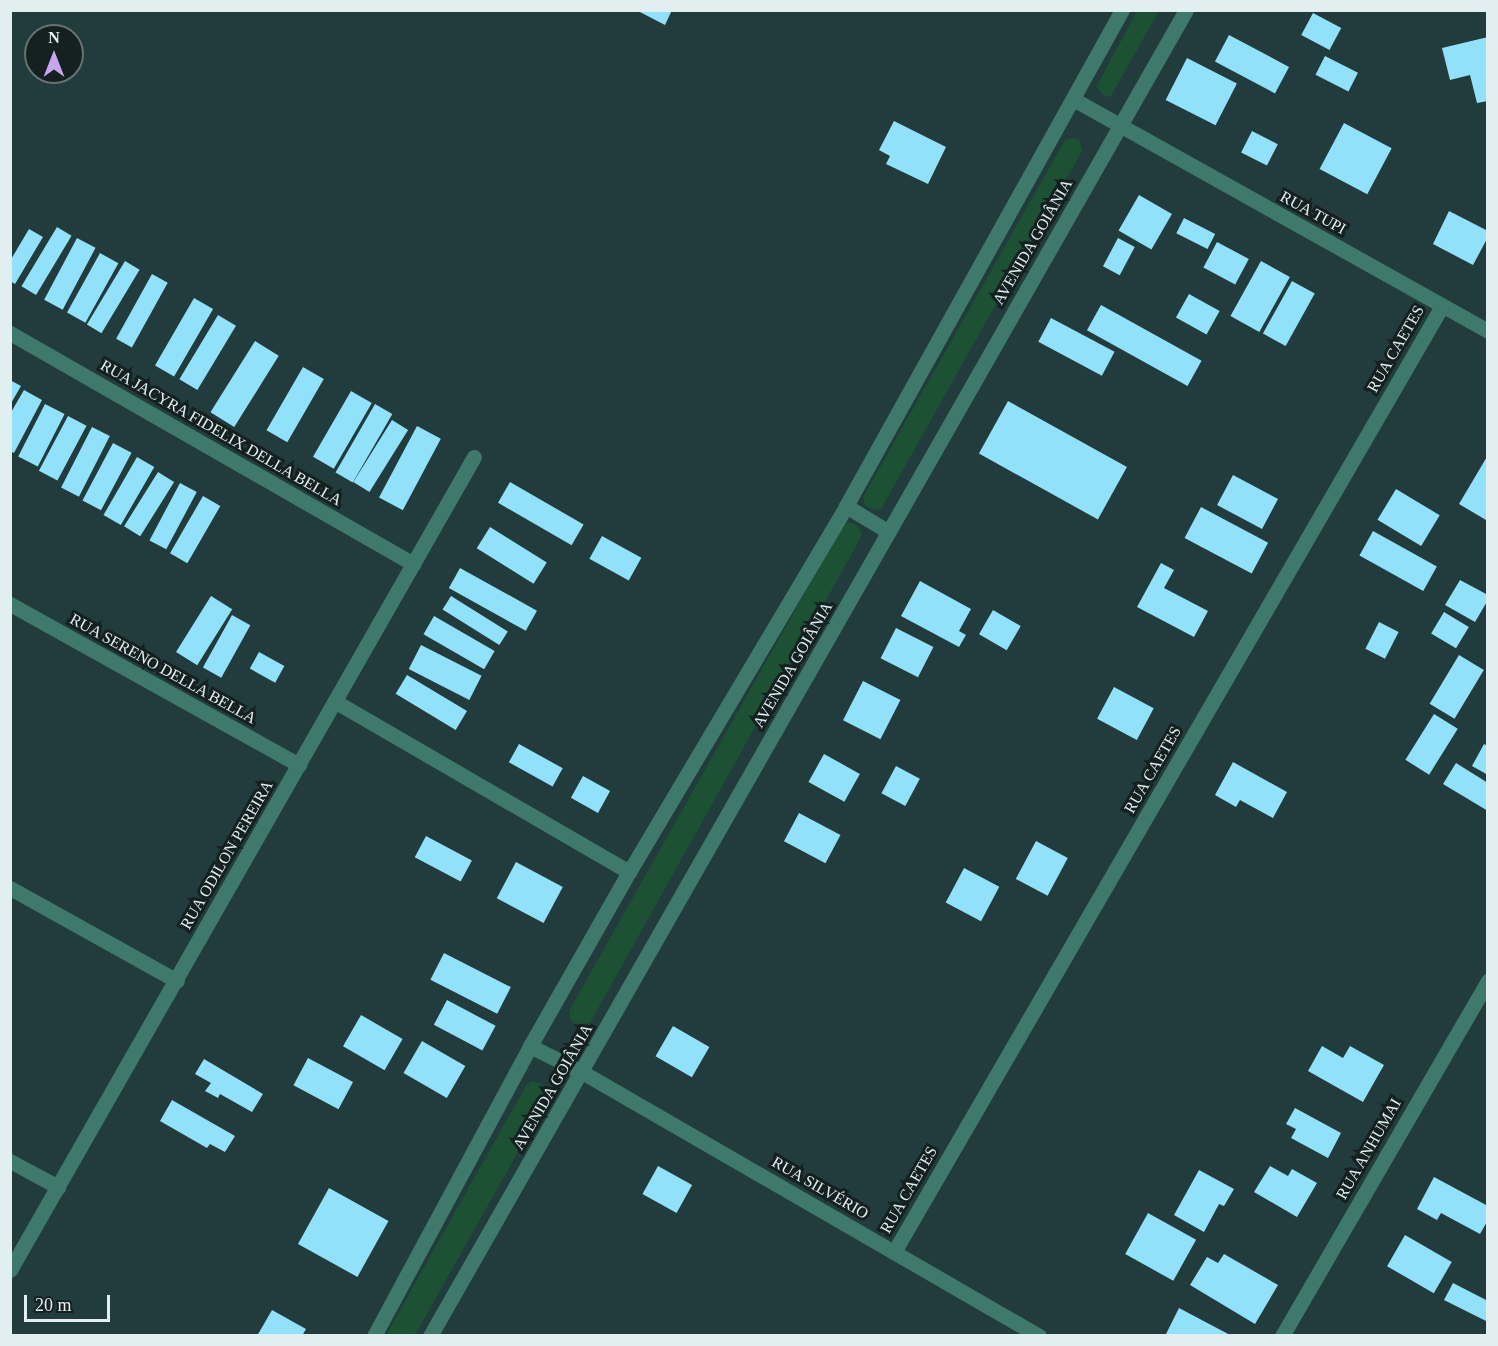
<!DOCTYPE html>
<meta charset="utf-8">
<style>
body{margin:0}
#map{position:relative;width:1498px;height:1346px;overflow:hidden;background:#223b3c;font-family:"Times New Roman",serif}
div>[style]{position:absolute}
.green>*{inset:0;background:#1c5134}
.building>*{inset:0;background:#92e1fb;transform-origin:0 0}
.minor>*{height:15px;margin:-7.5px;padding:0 7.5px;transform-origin:7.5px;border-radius:7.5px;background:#3e796c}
.tertiary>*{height:15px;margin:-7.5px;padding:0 7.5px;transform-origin:7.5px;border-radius:7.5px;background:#3e796c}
span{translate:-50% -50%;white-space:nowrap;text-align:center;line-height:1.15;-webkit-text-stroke:6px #152020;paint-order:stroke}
.street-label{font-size:16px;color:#e1eff0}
.frame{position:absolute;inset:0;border:12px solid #e1eff0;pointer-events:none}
.north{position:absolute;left:24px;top:24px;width:60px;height:60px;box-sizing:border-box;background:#152020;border:2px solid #677373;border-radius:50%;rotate:0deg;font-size:16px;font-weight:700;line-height:24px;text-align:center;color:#e1eff0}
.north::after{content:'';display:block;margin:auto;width:21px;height:27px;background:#c8a6ef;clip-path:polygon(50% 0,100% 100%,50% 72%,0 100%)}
.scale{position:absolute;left:24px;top:1295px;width:86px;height:27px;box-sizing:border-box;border:3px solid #e1eff0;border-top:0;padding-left:8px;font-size:18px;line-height:21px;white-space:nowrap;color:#e1eff0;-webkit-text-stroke:4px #152020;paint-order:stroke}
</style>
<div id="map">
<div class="green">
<div style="clip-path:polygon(1137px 11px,1159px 11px,1111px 96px,1105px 97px,1096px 87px)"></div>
<div style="clip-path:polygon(1071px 138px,1079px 139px,1082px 151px,881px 509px,876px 510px,865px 506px,863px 497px,1065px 140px)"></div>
<div style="clip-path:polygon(849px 522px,857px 525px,862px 533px,860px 539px,590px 1023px,576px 1025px,570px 1019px,570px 1009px,842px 527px)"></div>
<div style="clip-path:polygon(533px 1081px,545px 1085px,549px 1097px,415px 1335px,386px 1335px,527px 1084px)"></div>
</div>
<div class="building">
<div style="clip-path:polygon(636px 10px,672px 10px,665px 25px)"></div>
<div style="left:1313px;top:13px;width:32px;height:25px;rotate:28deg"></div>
<div style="left:1229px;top:35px;width:68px;height:30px;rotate:28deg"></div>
<div style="clip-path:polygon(1488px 37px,1488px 101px,1477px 103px,1470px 75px,1450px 80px,1442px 48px)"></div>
<div style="left:1325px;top:56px;width:37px;height:21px;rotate:27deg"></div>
<div style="left:1187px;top:58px;width:56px;height:47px;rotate:27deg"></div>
<div style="clip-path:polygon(894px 121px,946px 147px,928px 184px,886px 164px,890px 156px,879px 150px)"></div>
<div style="left:1344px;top:123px;width:54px;height:52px;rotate:28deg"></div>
<div style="left:1252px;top:131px;width:29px;height:24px;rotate:27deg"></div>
<div style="left:1139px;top:195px;width:38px;height:41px;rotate:30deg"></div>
<div style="clip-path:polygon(1449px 211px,1488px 231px,1488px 237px,1473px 265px,1433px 244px)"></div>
<div style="left:1184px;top:218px;width:35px;height:17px;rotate:27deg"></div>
<div style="left:57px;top:227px;width:17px;height:69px;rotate:31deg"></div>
<div style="clip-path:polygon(29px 229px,43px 237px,15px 284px,10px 281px,10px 261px)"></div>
<div style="left:77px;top:238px;width:21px;height:70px;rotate:28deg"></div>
<div style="left:1118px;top:238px;width:19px;height:32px;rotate:28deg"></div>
<div style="left:1217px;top:242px;width:36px;height:29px;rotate:28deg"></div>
<div style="left:100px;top:253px;width:21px;height:68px;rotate:29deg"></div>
<div style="left:125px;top:261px;width:17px;height:74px;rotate:31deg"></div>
<div style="left:1261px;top:261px;width:33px;height:63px;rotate:29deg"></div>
<div style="left:152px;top:274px;width:18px;height:74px;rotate:29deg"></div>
<div style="left:1292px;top:281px;width:26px;height:60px;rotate:29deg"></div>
<div style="left:1189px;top:294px;width:35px;height:27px;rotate:29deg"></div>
<div style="left:194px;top:298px;width:22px;height:78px;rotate:30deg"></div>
<div style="left:1101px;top:305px;width:115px;height:29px;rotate:29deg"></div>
<div style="left:218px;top:315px;width:21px;height:75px;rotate:31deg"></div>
<div style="left:1051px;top:318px;width:72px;height:27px;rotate:28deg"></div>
<div style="left:255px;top:341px;width:28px;height:84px;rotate:32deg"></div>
<div style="left:303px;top:367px;width:24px;height:73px;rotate:30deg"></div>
<div style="clip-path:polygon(10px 380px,21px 386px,10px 405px)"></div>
<div style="clip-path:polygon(24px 390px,42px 400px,14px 453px,10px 451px,10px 414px)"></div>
<div style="left:351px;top:391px;width:24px;height:76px;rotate:30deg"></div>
<div style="left:1008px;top:401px;width:136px;height:60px;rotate:29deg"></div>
<div style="left:45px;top:404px;width:22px;height:59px;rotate:27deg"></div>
<div style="left:375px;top:404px;width:20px;height:79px;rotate:30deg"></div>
<div style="left:68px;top:416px;width:21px;height:62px;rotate:28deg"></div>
<div style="left:392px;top:420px;width:19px;height:73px;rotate:32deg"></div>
<div style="left:417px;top:426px;width:27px;height:81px;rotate:28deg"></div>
<div style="left:92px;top:427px;width:20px;height:68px;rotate:27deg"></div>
<div style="left:113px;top:443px;width:21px;height:65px;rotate:28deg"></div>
<div style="clip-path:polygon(1488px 455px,1488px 518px,1486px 520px,1459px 504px)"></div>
<div style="left:137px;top:457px;width:20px;height:67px;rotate:30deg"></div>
<div style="left:158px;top:472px;width:19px;height:64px;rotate:32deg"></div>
<div style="left:1233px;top:475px;width:51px;height:34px;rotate:28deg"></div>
<div style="left:510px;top:482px;width:85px;height:24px;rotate:30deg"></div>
<div style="left:180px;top:483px;width:19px;height:65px;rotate:28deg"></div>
<div style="left:1396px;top:489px;width:51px;height:36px;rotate:31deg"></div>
<div style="left:203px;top:496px;width:20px;height:66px;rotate:30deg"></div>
<div style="left:1201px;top:507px;width:76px;height:35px;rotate:28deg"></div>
<div style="left:490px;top:527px;width:67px;height:25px;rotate:32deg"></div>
<div style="left:1373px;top:531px;width:73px;height:28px;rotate:29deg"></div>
<div style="left:602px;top:536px;width:45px;height:26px;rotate:29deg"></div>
<div style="clip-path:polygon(1161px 563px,1174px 570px,1164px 588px,1208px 611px,1194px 637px,1137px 607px)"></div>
<div style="left:460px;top:568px;width:88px;height:23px;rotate:29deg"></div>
<div style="clip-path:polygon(1460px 580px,1488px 595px,1488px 600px,1475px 622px,1445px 605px)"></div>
<div style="clip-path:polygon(920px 581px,971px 609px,959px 631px,966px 635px,959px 647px,901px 616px)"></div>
<div style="left:211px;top:596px;width:25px;height:66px;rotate:32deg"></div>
<div style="left:451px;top:596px;width:67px;height:16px;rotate:32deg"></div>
<div style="left:993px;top:610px;width:32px;height:28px;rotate:30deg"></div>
<div style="left:1444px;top:612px;width:29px;height:25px;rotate:31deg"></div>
<div style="left:232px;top:615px;width:21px;height:60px;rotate:29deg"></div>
<div style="left:434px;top:616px;width:70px;height:21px;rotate:30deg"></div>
<div style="left:1379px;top:622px;width:22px;height:30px;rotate:27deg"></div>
<div style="left:896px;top:628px;width:42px;height:34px;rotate:27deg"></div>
<div style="left:421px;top:645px;width:68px;height:27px;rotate:27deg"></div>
<div style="left:259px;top:652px;width:29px;height:19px;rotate:29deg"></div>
<div style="left:1459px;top:655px;width:29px;height:57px;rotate:31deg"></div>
<div style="left:407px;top:675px;width:70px;height:22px;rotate:31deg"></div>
<div style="left:863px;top:681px;width:42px;height:44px;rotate:27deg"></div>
<div style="left:1114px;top:687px;width:45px;height:36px;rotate:28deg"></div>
<div style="left:1434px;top:714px;width:28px;height:54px;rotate:32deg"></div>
<div style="left:519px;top:744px;width:50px;height:21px;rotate:29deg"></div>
<div style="clip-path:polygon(1484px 744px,1488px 746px,1488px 775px,1472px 766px)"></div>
<div style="left:824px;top:754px;width:41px;height:32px;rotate:29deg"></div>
<div style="clip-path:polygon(1233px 762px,1287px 792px,1273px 818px,1240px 800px,1236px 807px,1215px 795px)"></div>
<div style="clip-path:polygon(1456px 763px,1488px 783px,1488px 811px,1443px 784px)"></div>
<div style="left:896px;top:766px;width:27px;height:31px;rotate:28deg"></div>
<div style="left:583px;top:776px;width:31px;height:25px;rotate:29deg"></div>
<div style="left:799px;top:813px;width:47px;height:32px;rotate:28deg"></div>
<div style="left:426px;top:836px;width:52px;height:24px;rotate:28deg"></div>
<div style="left:1036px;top:841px;width:36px;height:43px;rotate:28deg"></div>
<div style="left:516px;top:862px;width:53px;height:41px;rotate:28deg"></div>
<div style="left:964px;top:868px;width:40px;height:39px;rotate:28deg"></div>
<div style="left:444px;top:953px;width:75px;height:30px;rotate:27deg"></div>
<div style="left:447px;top:1000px;width:55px;height:28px;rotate:28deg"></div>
<div style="left:361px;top:1015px;width:48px;height:36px;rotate:30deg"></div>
<div style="left:673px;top:1026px;width:42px;height:35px;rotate:30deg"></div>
<div style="left:422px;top:1041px;width:50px;height:37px;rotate:30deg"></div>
<div style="clip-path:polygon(1322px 1046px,1343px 1058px,1350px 1046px,1384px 1065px,1363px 1102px,1308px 1071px)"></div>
<div style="left:308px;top:1058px;width:51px;height:31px;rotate:28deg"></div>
<div style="clip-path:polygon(204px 1059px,263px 1094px,252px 1112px,220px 1094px,218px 1098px,205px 1091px,211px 1083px,195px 1074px)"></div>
<div style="clip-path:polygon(172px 1100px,235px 1136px,225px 1152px,210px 1144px,207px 1148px,160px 1121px)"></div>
<div style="clip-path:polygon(1295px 1108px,1341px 1133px,1328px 1158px,1291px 1138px,1296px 1129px,1286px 1124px)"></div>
<div style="left:658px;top:1166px;width:39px;height:32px;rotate:29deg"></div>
<div style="clip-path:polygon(1270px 1166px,1288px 1176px,1292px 1169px,1317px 1183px,1297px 1217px,1254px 1192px)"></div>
<div style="clip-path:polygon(1199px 1170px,1234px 1189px,1224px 1206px,1219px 1204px,1204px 1232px,1174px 1215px)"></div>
<div style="clip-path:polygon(1434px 1177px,1488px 1206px,1488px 1220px,1480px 1234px,1441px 1213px,1437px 1220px,1417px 1209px)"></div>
<div style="left:329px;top:1188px;width:68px;height:64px;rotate:29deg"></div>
<div style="left:1148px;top:1213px;width:55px;height:47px;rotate:29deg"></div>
<div style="left:1405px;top:1235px;width:54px;height:36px;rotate:30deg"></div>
<div style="clip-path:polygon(1224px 1254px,1278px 1285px,1255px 1324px,1190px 1285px,1207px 1257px,1218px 1263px)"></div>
<div style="clip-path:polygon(1453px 1283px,1488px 1301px,1488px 1322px,1444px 1300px)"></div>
<div style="clip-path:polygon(1179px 1308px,1232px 1336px,1165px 1336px)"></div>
<div style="clip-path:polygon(272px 1310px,306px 1329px,302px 1336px,257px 1336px)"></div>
</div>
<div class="minor">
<div style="left:1073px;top:99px;width:475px;rotate:29.2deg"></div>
<div style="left:10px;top:333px;width:465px;rotate:29.8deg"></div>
<div style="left:10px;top:604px;width:331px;rotate:29.1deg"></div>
<div style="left:336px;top:702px;width:339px;rotate:30.1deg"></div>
<div style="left:10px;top:888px;width:191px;rotate:29.1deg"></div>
<div style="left:530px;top:1046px;width:58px;rotate:26.6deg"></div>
<div style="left:582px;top:1072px;width:528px;rotate:30.01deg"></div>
<div style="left:10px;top:1161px;width:55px;rotate:28.4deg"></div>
<div style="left:894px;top:1252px;width:1093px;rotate:-59.92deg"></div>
<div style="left:10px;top:1270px;width:936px;rotate:-60.29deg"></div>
<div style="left:1282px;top:1336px;width:411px;rotate:-59.9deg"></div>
</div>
<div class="tertiary">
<div style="left:846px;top:506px;width:50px;rotate:31.2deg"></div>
<div style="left:374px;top:1336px;width:329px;rotate:-61.7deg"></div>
<div style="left:530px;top:1046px;width:200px;rotate:-60.4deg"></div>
<div style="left:629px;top:872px;width:425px;rotate:-59.3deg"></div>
<div style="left:846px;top:506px;width:568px;rotate:-60.91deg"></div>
<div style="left:430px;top:1336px;width:1526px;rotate:-60.31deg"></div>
</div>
<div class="street-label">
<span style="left:1313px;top:213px;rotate:29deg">RUA TUPI</span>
<span style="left:1033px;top:242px;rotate:-60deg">AVENIDA GOIÂNIA</span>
<span style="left:1396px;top:349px;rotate:-60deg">RUA CAETES</span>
<span style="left:221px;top:433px;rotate:30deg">RUA JACYRA FIDELIX DELLA BELLA</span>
<span style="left:793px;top:665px;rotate:-60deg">AVENIDA GOIÂNIA</span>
<span style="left:163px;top:669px;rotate:29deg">RUA SERENO DELLA BELLA</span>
<span style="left:1153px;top:770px;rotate:-60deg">RUA CAETES</span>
<span style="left:227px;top:855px;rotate:-60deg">RUA ODILON PEREIRA</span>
<span style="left:553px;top:1087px;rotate:-60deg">AVENIDA GOIÂNIA</span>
<span style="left:1369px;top:1149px;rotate:-60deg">RUA ANHUMAI</span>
<span style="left:820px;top:1188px;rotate:30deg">RUA SILVÉRIO</span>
<span style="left:909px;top:1190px;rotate:-60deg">RUA CAETES</span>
</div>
<div class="frame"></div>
<div class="north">N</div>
<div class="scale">20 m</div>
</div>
